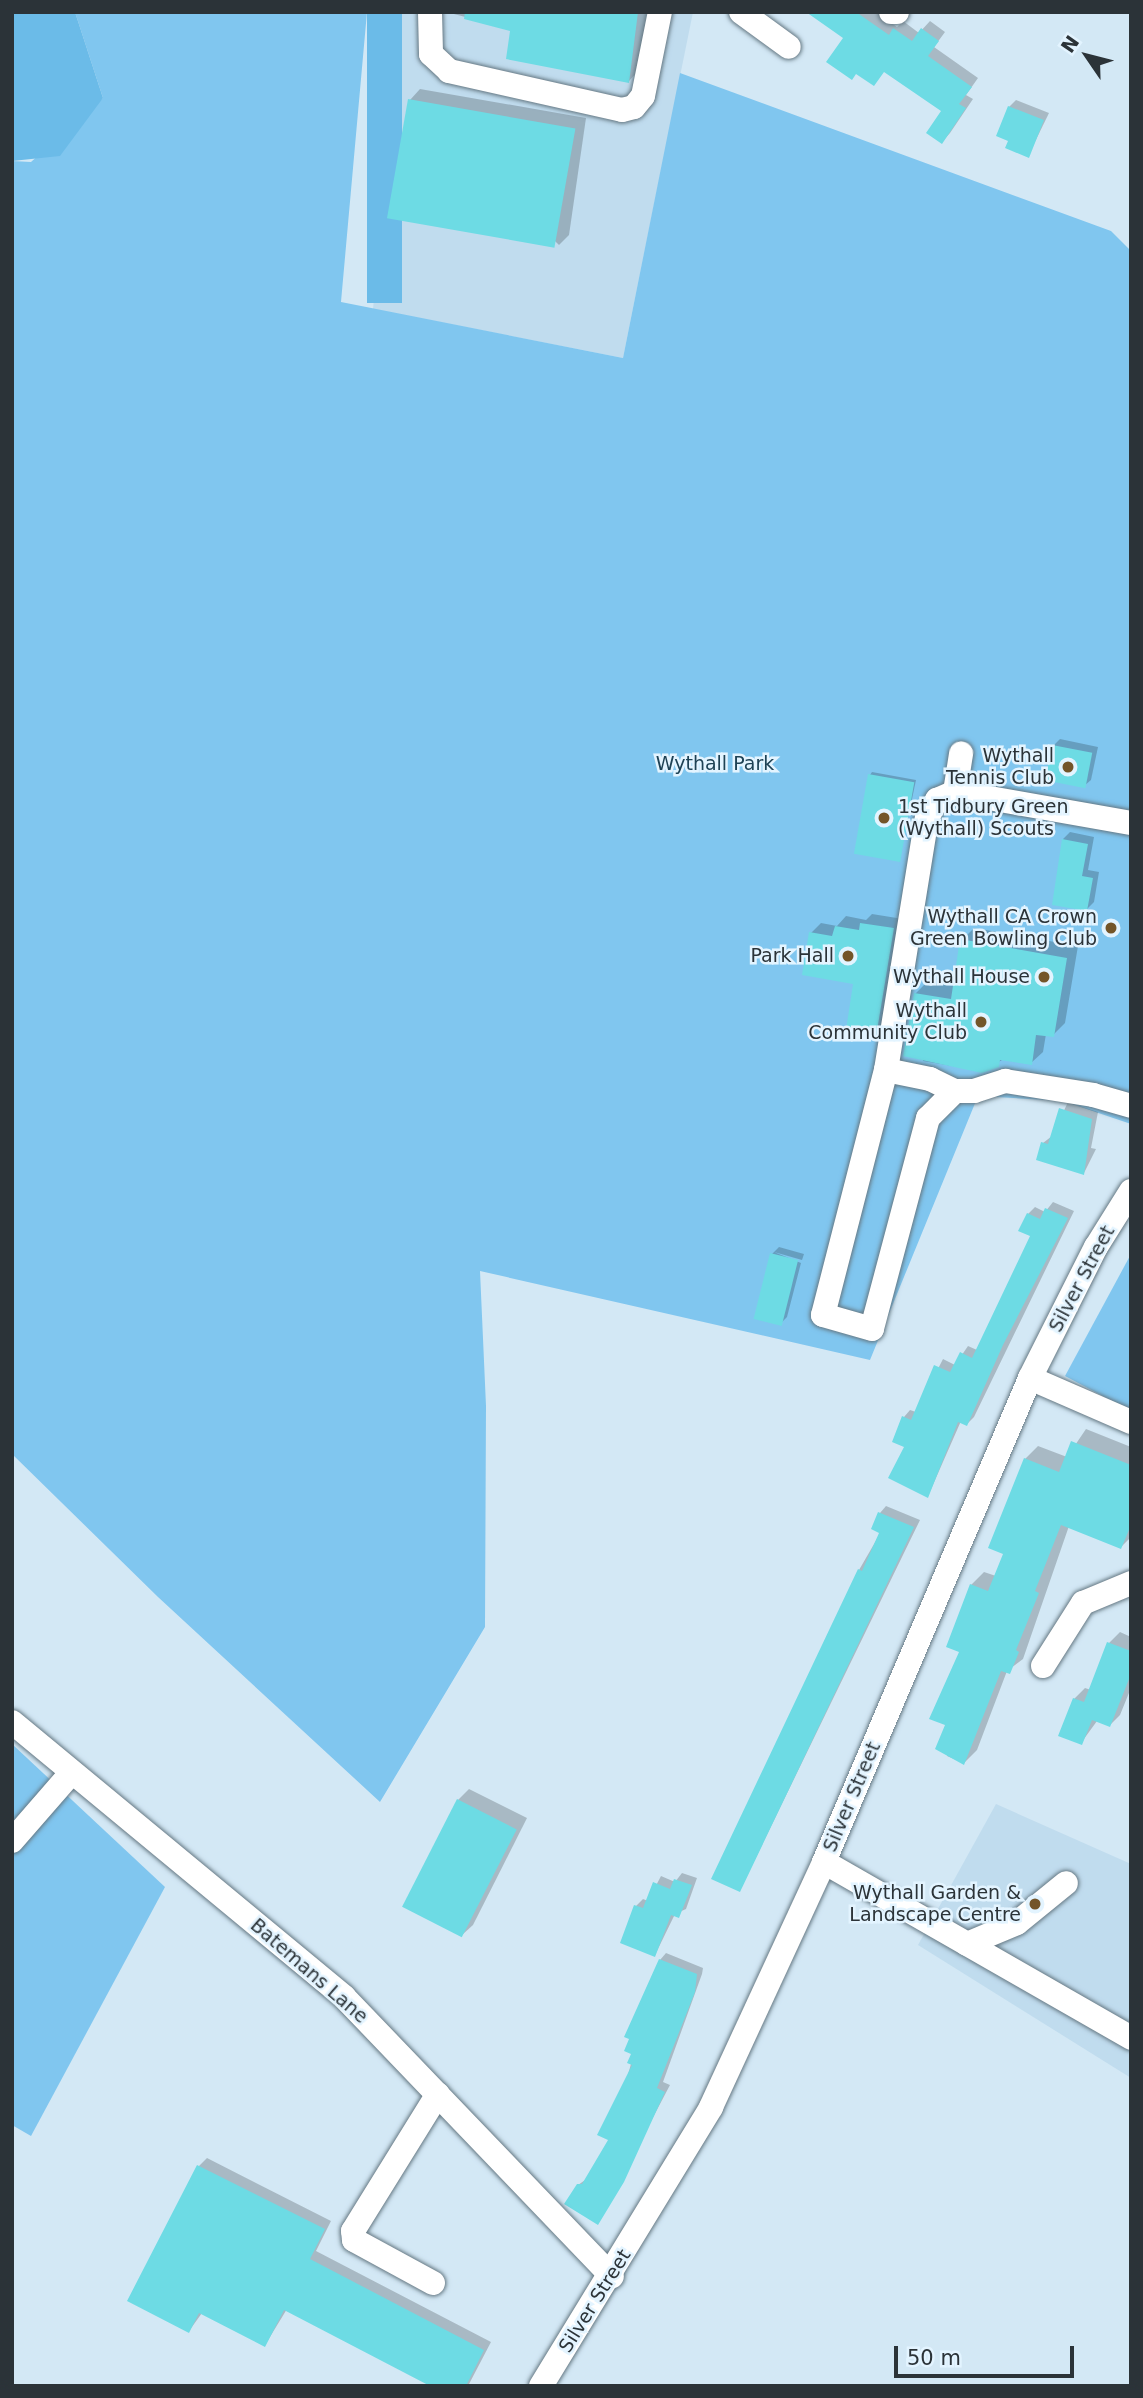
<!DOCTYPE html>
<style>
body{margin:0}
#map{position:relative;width:1143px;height:2398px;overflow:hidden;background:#d3e8f5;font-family:"DejaVu Sans",sans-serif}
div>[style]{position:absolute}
.built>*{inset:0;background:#c0dcee}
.green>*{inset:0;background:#80c6ef}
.forest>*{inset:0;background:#6bbbe8;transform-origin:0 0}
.shadow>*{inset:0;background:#0003}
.building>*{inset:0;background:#6ddbe4;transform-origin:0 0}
.roads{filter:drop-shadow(0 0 2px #657883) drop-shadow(0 0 2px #657883)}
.minor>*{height:24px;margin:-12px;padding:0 12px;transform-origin:12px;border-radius:12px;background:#fff}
.dots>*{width:19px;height:19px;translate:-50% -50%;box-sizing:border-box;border:4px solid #e3f4ff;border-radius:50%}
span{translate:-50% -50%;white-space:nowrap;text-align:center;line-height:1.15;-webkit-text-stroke:5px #e3f4ff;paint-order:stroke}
.poi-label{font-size:19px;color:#2b3338}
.right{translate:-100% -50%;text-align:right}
.left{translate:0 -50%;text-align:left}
.park-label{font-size:19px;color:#1e4255}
.street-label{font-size:19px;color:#2b3338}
.frame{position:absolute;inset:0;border:14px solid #2b3338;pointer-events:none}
.north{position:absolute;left:1052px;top:21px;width:70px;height:70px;-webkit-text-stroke:5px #e3f4ff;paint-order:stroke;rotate:305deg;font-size:19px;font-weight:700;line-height:28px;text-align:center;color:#2b3338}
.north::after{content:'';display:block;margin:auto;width:24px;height:32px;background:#2b3338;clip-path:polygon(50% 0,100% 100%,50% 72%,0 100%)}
.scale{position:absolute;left:894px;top:2346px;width:180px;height:32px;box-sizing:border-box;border:4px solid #2b3338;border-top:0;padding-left:9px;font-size:21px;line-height:24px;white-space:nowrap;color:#2b3338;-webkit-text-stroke:5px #e3f4ff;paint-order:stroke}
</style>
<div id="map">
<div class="built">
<div style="clip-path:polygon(402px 12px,693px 12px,623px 358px,373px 309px)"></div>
<div style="clip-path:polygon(996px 1804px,1131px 1864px,1131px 2078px,918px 1945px)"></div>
</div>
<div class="green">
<div style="clip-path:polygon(75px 12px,367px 12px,341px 302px,623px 358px,680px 73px,1111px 231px,1131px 251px,1131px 1124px,1063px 1101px,978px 1096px,870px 1360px,480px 1271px,486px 1406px,485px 1627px,380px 1802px,158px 1597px,12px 1454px,12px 161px,31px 162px,103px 98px)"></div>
<div style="clip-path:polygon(1131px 1254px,1131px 1411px,1065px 1376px)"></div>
<div style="clip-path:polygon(12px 1744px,165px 1887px,31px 2136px,12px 2125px)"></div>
</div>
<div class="forest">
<div style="clip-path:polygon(12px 12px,75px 12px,103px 98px,60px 156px,12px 161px)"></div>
<div style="left:367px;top:12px;width:35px;height:291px"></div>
</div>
<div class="shadow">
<div style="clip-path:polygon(647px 12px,639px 70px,629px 81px,512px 29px,446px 12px)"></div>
<div style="clip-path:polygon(810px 12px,876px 12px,897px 27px,903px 21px,919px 33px,930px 21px,945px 32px,934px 47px,978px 78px,966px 95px,973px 99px,950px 133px,942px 142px,944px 111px)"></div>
<div style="clip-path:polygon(420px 89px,586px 118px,569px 235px,559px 245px,410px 100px)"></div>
<div style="clip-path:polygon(1016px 100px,1049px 113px,1028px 156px,1010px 140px,1009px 107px)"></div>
<div style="clip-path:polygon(1060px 739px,1098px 747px,1091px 780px,1084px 786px,1054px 745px)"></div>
<div style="clip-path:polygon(872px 772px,916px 780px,899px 861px,870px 775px)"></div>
<div style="clip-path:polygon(1070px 832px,1094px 837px,1088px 870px,1099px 872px,1094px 902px,1087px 909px,1063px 839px)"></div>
<div style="clip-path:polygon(872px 914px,903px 919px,886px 1025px,876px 1035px,855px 983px,811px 933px,821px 923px,837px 926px,846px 916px,866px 920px)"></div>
<div style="clip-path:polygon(974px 928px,1078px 946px,1065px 1023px,1053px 1035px,1046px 1034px,1043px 1052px,1031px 1063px,1004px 1059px,982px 1071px,923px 1061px,915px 994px,927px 982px,955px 986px,962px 940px)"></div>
<div style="clip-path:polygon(1068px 1102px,1098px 1112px,1091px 1148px,1096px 1149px,1084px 1173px,1043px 1143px,1052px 1136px)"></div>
<div style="clip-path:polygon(1053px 1202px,1074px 1211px,974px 1417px,967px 1424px,961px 1421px,928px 1496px,906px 1446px,904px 1417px,910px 1410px,916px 1412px,943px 1359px,955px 1365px,968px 1346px,977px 1350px,1033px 1235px,1028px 1214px,1035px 1207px,1045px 1212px)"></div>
<div style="clip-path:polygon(779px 1247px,804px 1254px,802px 1260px,774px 1252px,801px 1263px,787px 1317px,780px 1324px,772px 1254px)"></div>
<div style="clip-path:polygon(1086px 1429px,1131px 1447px,1131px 1537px,1121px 1547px,1069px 1526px,1023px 1659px,1007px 1671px,977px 1750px,964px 1763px,947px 1756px,947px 1724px,971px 1585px,984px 1572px,996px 1576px,1005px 1553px,1025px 1459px,1038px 1446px,1067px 1457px)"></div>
<div style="clip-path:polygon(886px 1506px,920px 1520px,740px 1890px,859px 1570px,881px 1532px,880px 1513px)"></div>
<div style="clip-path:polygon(1120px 1632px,1131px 1637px,1131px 1688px,1120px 1715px,1110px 1725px,1097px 1721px,1081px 1743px,1074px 1699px,1085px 1688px,1091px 1690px,1109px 1643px)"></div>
<div style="clip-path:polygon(469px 1789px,527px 1818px,473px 1925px,462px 1935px,458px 1800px)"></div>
<div style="clip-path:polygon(682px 1873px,697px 1878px,686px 1909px,675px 1914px,655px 1955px,636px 1906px,643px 1899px,648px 1901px,661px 1876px,675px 1882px)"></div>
<div style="clip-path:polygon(666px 1953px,703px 1968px,702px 1974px,663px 2082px,670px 2085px,598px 2222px,578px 2185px,588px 2178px,610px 2139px,660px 1960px)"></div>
<div style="clip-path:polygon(207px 2158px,331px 2221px,316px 2251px,491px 2342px,468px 2386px,434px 2386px,287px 2309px,265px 2345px,202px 2313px,189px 2331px,199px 2166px)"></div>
</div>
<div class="building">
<div style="clip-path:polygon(465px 12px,638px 12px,629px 83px,506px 59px,510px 31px,464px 19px)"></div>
<div style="clip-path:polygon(806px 12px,856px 12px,889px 35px,893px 28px,912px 41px,921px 28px,939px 41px,928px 56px,972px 87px,959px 104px,966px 108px,942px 144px,926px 133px,941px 111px,884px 72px,874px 86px,856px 74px,852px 80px,826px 62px,843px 38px)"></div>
<div style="left:408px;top:99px;width:170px;height:121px;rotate:10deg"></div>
<div style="clip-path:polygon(1008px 106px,1044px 120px,1029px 158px,1005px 148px,1008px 141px,996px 136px)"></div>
<div style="left:1052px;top:745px;width:41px;height:36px;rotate:11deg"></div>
<div style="left:868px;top:774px;width:47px;height:81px;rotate:10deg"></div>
<div style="clip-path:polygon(1062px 839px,1088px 844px,1082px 876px,1093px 878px,1087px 911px,1052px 905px)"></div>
<div style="clip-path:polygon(860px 923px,894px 928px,876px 1037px,846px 1030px,853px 984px,802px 975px,809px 932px,832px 936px,835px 926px,859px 930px)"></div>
<div style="clip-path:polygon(960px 939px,1067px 958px,1054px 1037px,1036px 1035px,1032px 1065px,1000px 1060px,999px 1067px,982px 1073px,903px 1056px,914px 993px,951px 999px)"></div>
<div style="clip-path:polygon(1059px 1108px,1092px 1119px,1084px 1175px,1036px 1160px,1041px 1142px,1048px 1144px)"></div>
<div style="clip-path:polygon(1045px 1208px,1068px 1218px,1003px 1345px,967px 1426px,958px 1422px,928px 1498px,888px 1478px,904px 1447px,892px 1442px,902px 1416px,911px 1420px,934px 1365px,950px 1372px,960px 1352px,972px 1358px,1030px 1236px,1018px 1231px,1027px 1213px,1040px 1219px)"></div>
<div style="left:770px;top:1253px;width:29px;height:68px;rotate:14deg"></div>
<div style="clip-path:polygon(1071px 1441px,1131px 1465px,1131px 1525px,1121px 1549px,1061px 1525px,1035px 1591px,1039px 1593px,1016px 1650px,1019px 1652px,1010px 1674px,1001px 1671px,964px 1765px,935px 1749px,945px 1725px,929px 1719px,959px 1652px,946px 1647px,970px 1584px,988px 1591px,1003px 1554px,988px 1548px,1024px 1458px,1059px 1472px)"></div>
<div style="clip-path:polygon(878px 1512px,914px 1527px,740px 1892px,711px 1879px,858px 1569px,862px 1571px,879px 1533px,871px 1529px)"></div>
<div style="clip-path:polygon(1107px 1642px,1131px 1651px,1131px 1674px,1110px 1727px,1092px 1720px,1082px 1745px,1058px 1736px,1073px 1698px,1084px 1702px)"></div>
<div style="left:457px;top:1799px;width:67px;height:121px;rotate:27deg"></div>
<div style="clip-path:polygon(674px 1879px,692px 1885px,679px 1918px,671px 1915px,655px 1957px,620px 1943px,634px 1905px,643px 1908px,653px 1882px,670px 1889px)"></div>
<div style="clip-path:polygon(659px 1959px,697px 1974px,695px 1992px,657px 2088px,665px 2092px,624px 2182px,598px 2225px,564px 2204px,577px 2184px,582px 2184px,608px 2140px,597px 2135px,632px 2065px,627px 2063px,631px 2054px,624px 2051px,629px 2039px,624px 2037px)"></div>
<div style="clip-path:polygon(197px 2165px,325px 2229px,310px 2259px,484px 2350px,466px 2386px,430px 2386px,284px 2310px,265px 2347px,199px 2313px,189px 2333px,127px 2301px)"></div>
</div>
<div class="roads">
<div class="minor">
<div style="left:430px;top:12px;width:42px;rotate:88.6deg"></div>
<div style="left:431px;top:54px;width:25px;rotate:43deg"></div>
<div style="left:449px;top:71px;width:177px;rotate:12.7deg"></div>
<div style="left:622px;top:110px;width:12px;rotate:-14deg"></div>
<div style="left:634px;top:107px;width:14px;rotate:-51deg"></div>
<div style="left:643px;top:96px;width:86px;rotate:-78.6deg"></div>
<div style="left:741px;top:12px;width:59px;rotate:36.1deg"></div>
<div style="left:891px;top:12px;width:6px"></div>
<div style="left:955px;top:792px;width:39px;rotate:-81deg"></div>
<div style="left:886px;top:1070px;width:45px;rotate:11.6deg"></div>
<div style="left:930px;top:1079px;width:28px;rotate:26deg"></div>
<div style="left:955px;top:1091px;width:19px"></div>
<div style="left:974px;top:1091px;width:33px;rotate:-18deg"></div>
<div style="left:1005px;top:1081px;width:89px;rotate:9deg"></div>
<div style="left:1093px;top:1095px;width:40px;rotate:16deg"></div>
<div style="left:955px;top:1091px;width:38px;rotate:135deg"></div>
<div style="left:928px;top:1118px;width:218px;rotate:104.9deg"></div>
<div style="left:872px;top:1329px;width:51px;rotate:-164.1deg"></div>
<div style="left:823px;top:1315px;width:253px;rotate:-75.6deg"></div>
<div style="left:886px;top:1070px;width:255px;rotate:-80.8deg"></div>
<div style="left:927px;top:818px;width:21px;rotate:-61deg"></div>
<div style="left:937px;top:800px;width:20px;rotate:-24deg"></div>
<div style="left:955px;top:792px;width:179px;rotate:10deg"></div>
<div style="left:1030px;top:1378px;width:110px;rotate:23.5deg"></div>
<div style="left:1043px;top:1666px;width:75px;rotate:-57.6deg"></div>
<div style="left:1083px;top:1603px;width:52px;rotate:-22.6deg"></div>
<div style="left:12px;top:1722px;width:431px;rotate:39.6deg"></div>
<div style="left:344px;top:1997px;width:387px;rotate:46.2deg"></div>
<div style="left:12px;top:1841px;width:91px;rotate:-49deg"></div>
<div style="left:824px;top:1862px;width:354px;rotate:29.8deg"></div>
<div style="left:967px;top:1944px;width:54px;rotate:-22.8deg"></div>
<div style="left:1017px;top:1923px;width:63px;rotate:-39.2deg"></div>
<div style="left:433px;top:2283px;width:90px;rotate:-151.4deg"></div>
<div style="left:354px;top:2240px;width:9px;rotate:-96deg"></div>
<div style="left:353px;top:2231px;width:161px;rotate:-58.2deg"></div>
<div style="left:541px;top:2386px;width:327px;rotate:-58.6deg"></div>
<div style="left:711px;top:2107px;width:270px;rotate:-65.2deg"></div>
<div style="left:824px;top:1862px;width:526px;rotate:-66.94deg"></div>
<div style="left:1030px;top:1378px;width:147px;rotate:-63.3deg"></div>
<div style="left:1096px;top:1247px;width:66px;rotate:-58deg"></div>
</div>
</div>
<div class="dots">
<div style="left:1068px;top:767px;background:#735529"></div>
<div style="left:884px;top:818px;background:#735529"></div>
<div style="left:1111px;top:928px;background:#735529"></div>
<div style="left:848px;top:956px;background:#735529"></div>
<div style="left:1044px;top:977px;background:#735529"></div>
<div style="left:981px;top:1022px;background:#735529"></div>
<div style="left:1035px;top:1904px;background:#735529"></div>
</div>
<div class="poi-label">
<span class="right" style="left:1054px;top:767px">Wythall<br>Tennis Club</span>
<span class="left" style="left:898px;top:818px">1st Tidbury Green<br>(Wythall) Scouts</span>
<span class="right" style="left:1097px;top:928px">Wythall CA Crown<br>Green Bowling Club</span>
<span class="right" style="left:834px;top:956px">Park Hall</span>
<span class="right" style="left:1030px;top:977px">Wythall House</span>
<span class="right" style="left:967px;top:1022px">Wythall<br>Community Club</span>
<span class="right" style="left:1021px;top:1904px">Wythall Garden &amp;<br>Landscape Centre</span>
</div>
<div class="park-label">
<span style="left:715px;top:764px">Wythall Park</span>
</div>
<div class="street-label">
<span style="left:1082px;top:1279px;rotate:-62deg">Silver Street</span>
<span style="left:852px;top:1797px;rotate:-67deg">Silver Street</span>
<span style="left:309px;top:1971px;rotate:41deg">Batemans Lane</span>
<span style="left:595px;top:2301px;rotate:-58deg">Silver Street</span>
</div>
<div class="frame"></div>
<div class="north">N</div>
<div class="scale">50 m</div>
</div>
